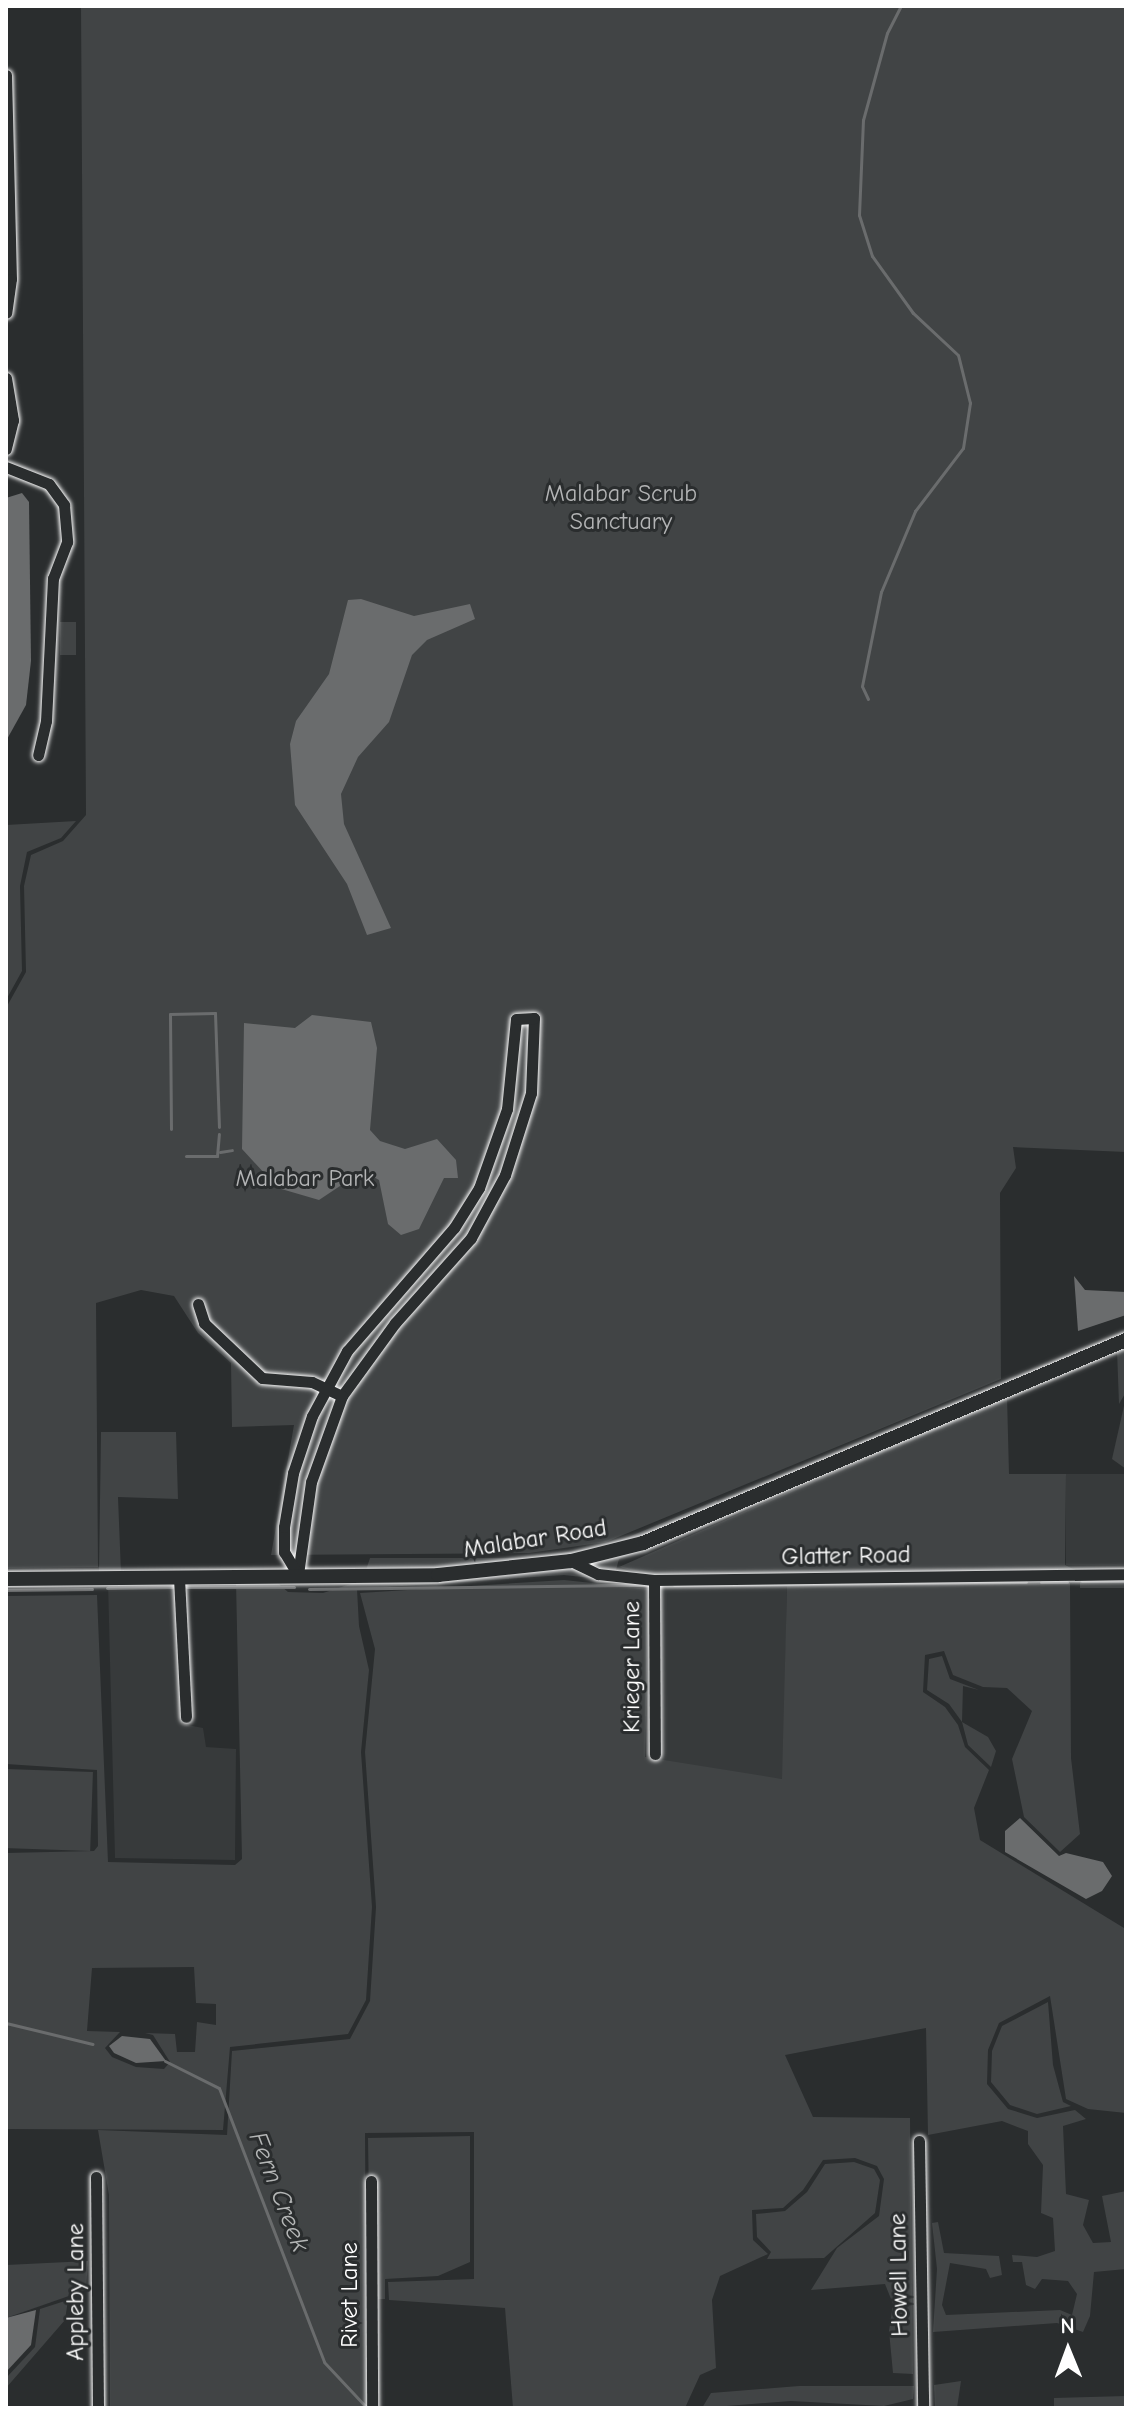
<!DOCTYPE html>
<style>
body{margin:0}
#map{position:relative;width:1132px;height:2414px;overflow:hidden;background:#2a2d2e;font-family:"Comic Neue",sans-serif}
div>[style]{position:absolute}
.built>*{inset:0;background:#373a3b;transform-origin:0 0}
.green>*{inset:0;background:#414445;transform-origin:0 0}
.water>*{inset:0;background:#6a6c6d}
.stream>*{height:3px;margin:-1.5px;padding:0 1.5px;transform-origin:1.5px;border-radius:1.5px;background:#6a6c6d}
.roads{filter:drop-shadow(0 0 2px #fff) drop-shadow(0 0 2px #fff)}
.minor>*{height:11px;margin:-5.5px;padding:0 5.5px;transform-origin:5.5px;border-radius:5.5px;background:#2a2d2e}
.major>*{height:14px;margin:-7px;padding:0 7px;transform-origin:7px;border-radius:7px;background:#2a2d2e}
span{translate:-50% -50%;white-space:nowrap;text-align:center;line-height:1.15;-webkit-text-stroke:6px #2a2d2e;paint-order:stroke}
.park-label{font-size:24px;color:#b3b4b5}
.street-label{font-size:24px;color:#fff}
.water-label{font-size:26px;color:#b4b6b6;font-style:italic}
.frame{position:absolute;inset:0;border:8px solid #fff;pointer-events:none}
.north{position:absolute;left:1028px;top:2310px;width:80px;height:80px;-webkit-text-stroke:6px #2a2d2e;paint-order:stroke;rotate:359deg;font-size:22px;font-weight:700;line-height:32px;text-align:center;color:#fff}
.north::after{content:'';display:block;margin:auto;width:28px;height:36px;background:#fff;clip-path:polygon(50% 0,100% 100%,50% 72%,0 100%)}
</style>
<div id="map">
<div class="built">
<div style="left:1066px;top:1474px;width:60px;height:91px"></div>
<div style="clip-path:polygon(108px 1582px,175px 1583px,182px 1724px,203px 1728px,206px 1747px,236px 1749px,235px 1860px,115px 1858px)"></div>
<div style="left:787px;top:1586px;width:193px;height:138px;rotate:91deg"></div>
</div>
<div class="green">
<div style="clip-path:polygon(81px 6px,1126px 6px,1126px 1152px,1013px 1147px,1016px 1168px,1000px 1193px,1001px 1379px,606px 1542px,529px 1553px,271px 1555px,294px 1425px,232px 1427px,231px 1363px,198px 1333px,174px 1296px,141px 1290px,96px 1303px,98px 1567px,6px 1568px,6px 1008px,26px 972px,24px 886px,31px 855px,63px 841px,86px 815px)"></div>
<div style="left:76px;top:622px;width:33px;height:16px;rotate:90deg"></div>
<div style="clip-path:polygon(76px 821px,61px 838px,27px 852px,20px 886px,22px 971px,6px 1000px,6px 825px)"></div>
<div style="clip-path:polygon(1126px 1346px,1126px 1392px,1119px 1404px,1117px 1350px)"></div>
<div style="clip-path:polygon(1007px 1396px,1009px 1474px,1066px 1474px,1065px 1565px,1075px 1570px,654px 1576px,619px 1567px)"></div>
<div style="clip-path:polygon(1126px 1397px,1126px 1469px,1112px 1459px)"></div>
<div style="clip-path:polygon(101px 1432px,176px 1432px,178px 1499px,118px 1497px,121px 1573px,99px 1571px)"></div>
<div style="clip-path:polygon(717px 1500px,718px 1505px,642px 1537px,570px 1556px,495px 1567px,366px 1570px,370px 1558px,529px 1558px,607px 1546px)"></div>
<div style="clip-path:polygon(evenodd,722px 1517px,619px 1559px,616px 1570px,646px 1584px,564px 1575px,357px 1589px,359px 1626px,369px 1670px,361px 1752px,372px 1907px,366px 2000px,348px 2034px,230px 2047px,223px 2130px,6px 2129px,6px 1853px,94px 1851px,98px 1846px,97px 1770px,6px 1764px,6px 1596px,97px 1595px,108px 1862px,235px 1865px,242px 1859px,236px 1582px,275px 1581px,288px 1592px,323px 1593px,363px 1580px,496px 1577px,571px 1567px,722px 1517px,194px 1967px,196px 2003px,216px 2004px,216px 2025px,197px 2022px,195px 2052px,177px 2052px,175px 2034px,145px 2033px,153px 2035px,170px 2062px,164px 2069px,136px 2067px,112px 2057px,105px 2048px,120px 2032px,87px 2031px,92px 1968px,194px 1967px)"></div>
<div style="clip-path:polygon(564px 1580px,649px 1589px,645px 1757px,782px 1779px,787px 1586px,1070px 1583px,1071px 1758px,1080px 1834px,1060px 1852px,1024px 1817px,1012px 1759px,1032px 1711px,1007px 1688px,983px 1687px,953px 1675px,944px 1651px,925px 1655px,923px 1692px,945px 1707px,958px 1725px,965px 1747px,989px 1770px,974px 1808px,980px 1840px,1124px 1928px,1126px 2113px,1088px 2109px,1066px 2099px,1050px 1996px,999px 2023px,988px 2050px,987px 2084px,1008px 2109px,1037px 2118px,1075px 2110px,1086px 2119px,1063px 2126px,1066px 2194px,1089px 2200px,1083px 2225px,1093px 2243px,1111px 2242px,1102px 2196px,1126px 2191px,1126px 2269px,1094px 2272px,1090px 2316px,1083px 2332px,1057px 2323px,933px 2332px,937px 2269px,932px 2223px,938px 2222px,944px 2253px,999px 2256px,1002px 2275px,990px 2278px,986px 2269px,950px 2263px,942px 2305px,946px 2315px,1060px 2310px,1072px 2315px,1077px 2294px,1068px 2281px,1042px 2279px,1035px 2289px,1026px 2285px,1022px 2262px,1013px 2262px,1012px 2255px,1037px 2257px,1055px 2251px,1053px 2218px,1041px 2213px,1043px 2165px,1028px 2144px,1028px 2131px,1002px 2121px,928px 2135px,926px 2028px,785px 2055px,813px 2117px,910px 2118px,913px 2374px,893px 2373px,889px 2331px,893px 2304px,885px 2284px,811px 2290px,837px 2248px,879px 2216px,884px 2179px,877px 2166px,855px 2158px,823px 2160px,803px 2190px,783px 2208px,752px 2210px,753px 2240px,768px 2254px,720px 2276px,712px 2300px,716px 2368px,700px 2375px,685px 2408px,513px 2408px,505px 2308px,389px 2300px,388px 2282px,474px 2279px,474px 2132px,365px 2133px,367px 2408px,110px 2408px,109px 2195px,98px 2130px,227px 2135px,232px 2051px,350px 2039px,370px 2001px,376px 1907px,365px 1752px,375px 1649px,360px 1593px)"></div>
<div style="left:1080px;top:1581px;width:46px;height:7px"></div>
<div style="clip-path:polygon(942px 1656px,950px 1679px,979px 1690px,963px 1686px,962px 1722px,988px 1737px,996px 1751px,991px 1767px,968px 1745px,962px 1722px,949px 1704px,927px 1690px,929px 1659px)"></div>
<div style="left:6px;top:1769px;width:87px;height:79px;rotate:2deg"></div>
<div style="clip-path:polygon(1048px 2002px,1053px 2065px,1063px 2102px,1071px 2106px,1037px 2114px,1010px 2105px,991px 2082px,992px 2051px,1002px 2026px)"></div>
<div style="clip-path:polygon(470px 2136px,470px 2262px,438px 2276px,385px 2279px,385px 2299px,377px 2299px,371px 2338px,368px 2138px)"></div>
<div style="clip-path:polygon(854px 2162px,874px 2169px,880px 2180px,875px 2213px,824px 2258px,767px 2259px,771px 2252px,757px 2237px,756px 2214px,785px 2211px,807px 2192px,825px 2164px)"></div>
<div style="clip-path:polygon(88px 2261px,86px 2290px,6px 2318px,6px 2265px)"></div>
<div style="clip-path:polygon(68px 2300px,65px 2320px,6px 2388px,6px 2378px,35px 2347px,40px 2309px)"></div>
<div style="clip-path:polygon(961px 2381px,957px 2408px,935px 2408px,934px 2385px)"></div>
<div style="clip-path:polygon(799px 2386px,914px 2386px,913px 2399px,884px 2406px,791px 2401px,702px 2408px,711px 2393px)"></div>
<div style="clip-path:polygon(1126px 2396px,1126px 2408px,1054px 2408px,1054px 2398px)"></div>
</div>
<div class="water">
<div style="clip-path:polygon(22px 493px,29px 502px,31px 661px,26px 705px,6px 741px,6px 498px)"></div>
<div style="clip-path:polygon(361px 599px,414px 616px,470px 604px,475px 619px,427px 640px,412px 655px,389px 722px,358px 757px,341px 794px,344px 824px,391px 928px,367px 935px,347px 884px,295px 805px,290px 744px,296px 721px,329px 674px,348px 600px)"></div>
<div style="clip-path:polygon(312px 1015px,371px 1022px,377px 1048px,370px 1130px,380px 1141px,405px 1149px,437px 1139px,456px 1160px,458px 1178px,444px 1178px,419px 1229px,401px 1235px,388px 1224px,379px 1180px,368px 1174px,358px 1174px,319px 1200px,278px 1188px,242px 1149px,244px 1023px,295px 1028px)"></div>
<div style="clip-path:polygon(1074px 1276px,1085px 1290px,1126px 1292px,1126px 1315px,1078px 1331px)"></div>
<div style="clip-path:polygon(1020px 1818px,1059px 1856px,1066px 1853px,1103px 1862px,1112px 1876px,1102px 1891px,1086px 1899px,1005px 1852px,1005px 1831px)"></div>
<div style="clip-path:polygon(122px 2036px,150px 2039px,166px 2061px,136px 2063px,114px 2053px,109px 2046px)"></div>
<div style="clip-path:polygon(36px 2310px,31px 2345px,6px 2372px,6px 2318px)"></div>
</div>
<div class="stream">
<div style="left:868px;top:699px;width:14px;rotate:-115deg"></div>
<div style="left:862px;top:686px;width:96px;rotate:-78.6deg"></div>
<div style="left:881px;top:592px;width:88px;rotate:-67.2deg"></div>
<div style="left:915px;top:511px;width:79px;rotate:-52.7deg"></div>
<div style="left:963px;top:448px;width:46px;rotate:-81.2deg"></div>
<div style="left:970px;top:403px;width:49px;rotate:-104deg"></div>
<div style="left:958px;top:355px;width:62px;rotate:-137deg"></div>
<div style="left:913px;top:313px;width:70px;rotate:-125.7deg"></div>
<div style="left:872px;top:256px;width:43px;rotate:-107.6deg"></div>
<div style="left:859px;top:215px;width:95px;rotate:-87.6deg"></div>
<div style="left:863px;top:120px;width:90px;rotate:-74.6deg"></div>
<div style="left:887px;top:33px;width:30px;rotate:-63deg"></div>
<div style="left:171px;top:1129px;width:115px;rotate:-90.5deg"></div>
<div style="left:170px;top:1014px;width:45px;rotate:-1.3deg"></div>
<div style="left:215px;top:1013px;width:114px;rotate:88deg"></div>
<div style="left:220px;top:1152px;width:12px;rotate:-9deg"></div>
<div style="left:186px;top:1156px;width:31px"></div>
<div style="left:217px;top:1156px;width:22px;rotate:-85deg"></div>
<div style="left:1082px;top:1581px;width:44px"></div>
<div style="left:1041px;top:1582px;width:26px"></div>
<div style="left:674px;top:1585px;width:352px;rotate:-0.5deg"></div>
<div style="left:187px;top:1587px;width:107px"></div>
<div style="left:107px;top:1588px;width:65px;rotate:-0.9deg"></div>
<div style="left:309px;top:1589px;width:340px;rotate:-0.7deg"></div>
<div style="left:6px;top:1590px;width:86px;rotate:-0.7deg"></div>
<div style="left:6px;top:2023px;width:89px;rotate:13.6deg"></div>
<div style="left:165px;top:2061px;width:60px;rotate:26.6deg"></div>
<div style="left:219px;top:2088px;width:293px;rotate:69deg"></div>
<div style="left:324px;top:2362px;width:63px;rotate:46.9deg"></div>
</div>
<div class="roads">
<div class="minor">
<div style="left:6px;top:75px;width:204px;rotate:88.6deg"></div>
<div style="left:11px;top:279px;width:34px;rotate:98deg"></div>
<div style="left:6px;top:378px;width:43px;rotate:80.5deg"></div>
<div style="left:13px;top:420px;width:30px;rotate:104deg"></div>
<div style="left:6px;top:467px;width:46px;rotate:21.6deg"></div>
<div style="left:49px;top:484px;width:26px;rotate:54deg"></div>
<div style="left:64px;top:505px;width:37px;rotate:85deg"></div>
<div style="left:67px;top:542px;width:39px;rotate:111deg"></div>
<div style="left:53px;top:578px;width:143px;rotate:92.8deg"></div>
<div style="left:46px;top:721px;width:35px;rotate:103deg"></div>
<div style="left:534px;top:1018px;width:75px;rotate:92.3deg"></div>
<div style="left:531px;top:1093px;width:86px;rotate:107.6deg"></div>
<div style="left:505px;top:1175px;width:72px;rotate:118.4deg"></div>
<div style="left:471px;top:1238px;width:114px;rotate:131.8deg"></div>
<div style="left:395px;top:1323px;width:90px;rotate:126deg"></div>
<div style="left:342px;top:1396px;width:91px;rotate:109.8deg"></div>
<div style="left:311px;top:1482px;width:94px;rotate:98deg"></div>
<div style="left:298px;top:1575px;width:27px;rotate:-121deg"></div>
<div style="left:284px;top:1552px;width:25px;rotate:-90deg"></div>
<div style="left:284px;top:1527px;width:55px;rotate:-80.5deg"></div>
<div style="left:293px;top:1473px;width:60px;rotate:-71.6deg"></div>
<div style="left:312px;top:1416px;width:74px;rotate:-61.7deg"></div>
<div style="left:347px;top:1351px;width:163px;rotate:-49deg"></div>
<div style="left:454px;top:1228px;width:47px;rotate:-58deg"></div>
<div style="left:479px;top:1188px;width:84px;rotate:-70.5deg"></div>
<div style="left:507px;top:1109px;width:90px;rotate:-84.3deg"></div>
<div style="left:516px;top:1019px;width:18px;rotate:-3deg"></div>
<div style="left:198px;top:1304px;width:20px;rotate:72deg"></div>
<div style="left:204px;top:1323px;width:80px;rotate:43.5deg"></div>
<div style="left:262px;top:1378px;width:50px;rotate:4.6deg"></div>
<div style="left:312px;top:1382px;width:33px;rotate:25deg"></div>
<div style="left:571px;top:1561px;width:30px;rotate:26deg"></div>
<div style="left:598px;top:1574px;width:56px;rotate:6.1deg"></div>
<div style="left:654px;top:1580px;width:472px;rotate:-0.7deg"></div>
<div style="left:179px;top:1578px;width:139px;rotate:87.1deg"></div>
<div style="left:654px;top:1580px;width:174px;rotate:89.7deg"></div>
<div style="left:919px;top:2141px;width:267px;rotate:89.1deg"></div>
<div style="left:96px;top:2177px;width:231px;rotate:89.5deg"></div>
<div style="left:371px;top:2181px;width:227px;rotate:89.7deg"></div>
</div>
<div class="major">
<div style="left:6px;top:1579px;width:432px;rotate:-0.5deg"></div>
<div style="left:438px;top:1575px;width:134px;rotate:-6deg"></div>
<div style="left:571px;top:1561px;width:74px;rotate:-14deg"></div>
<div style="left:643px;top:1543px;width:524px;rotate:-22.8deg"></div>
</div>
</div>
<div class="park-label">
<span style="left:621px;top:508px">Malabar Scrub<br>Sanctuary</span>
<span style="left:305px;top:1179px">Malabar Park</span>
</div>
<div class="street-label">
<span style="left:535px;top:1539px;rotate:-9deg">Malabar Road</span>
<span style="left:846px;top:1556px;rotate:-1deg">Glatter Road</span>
<span style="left:632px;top:1667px;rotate:-90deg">Krieger Lane</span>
<span style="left:899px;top:2275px;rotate:-91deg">Howell Lane</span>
<span style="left:76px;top:2292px;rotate:-90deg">Appleby Lane</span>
<span style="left:350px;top:2295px;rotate:-90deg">Rivet Lane</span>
</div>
<div class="water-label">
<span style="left:278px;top:2192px;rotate:69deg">Fern Creek</span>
</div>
<div class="frame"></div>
<div class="north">N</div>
</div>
